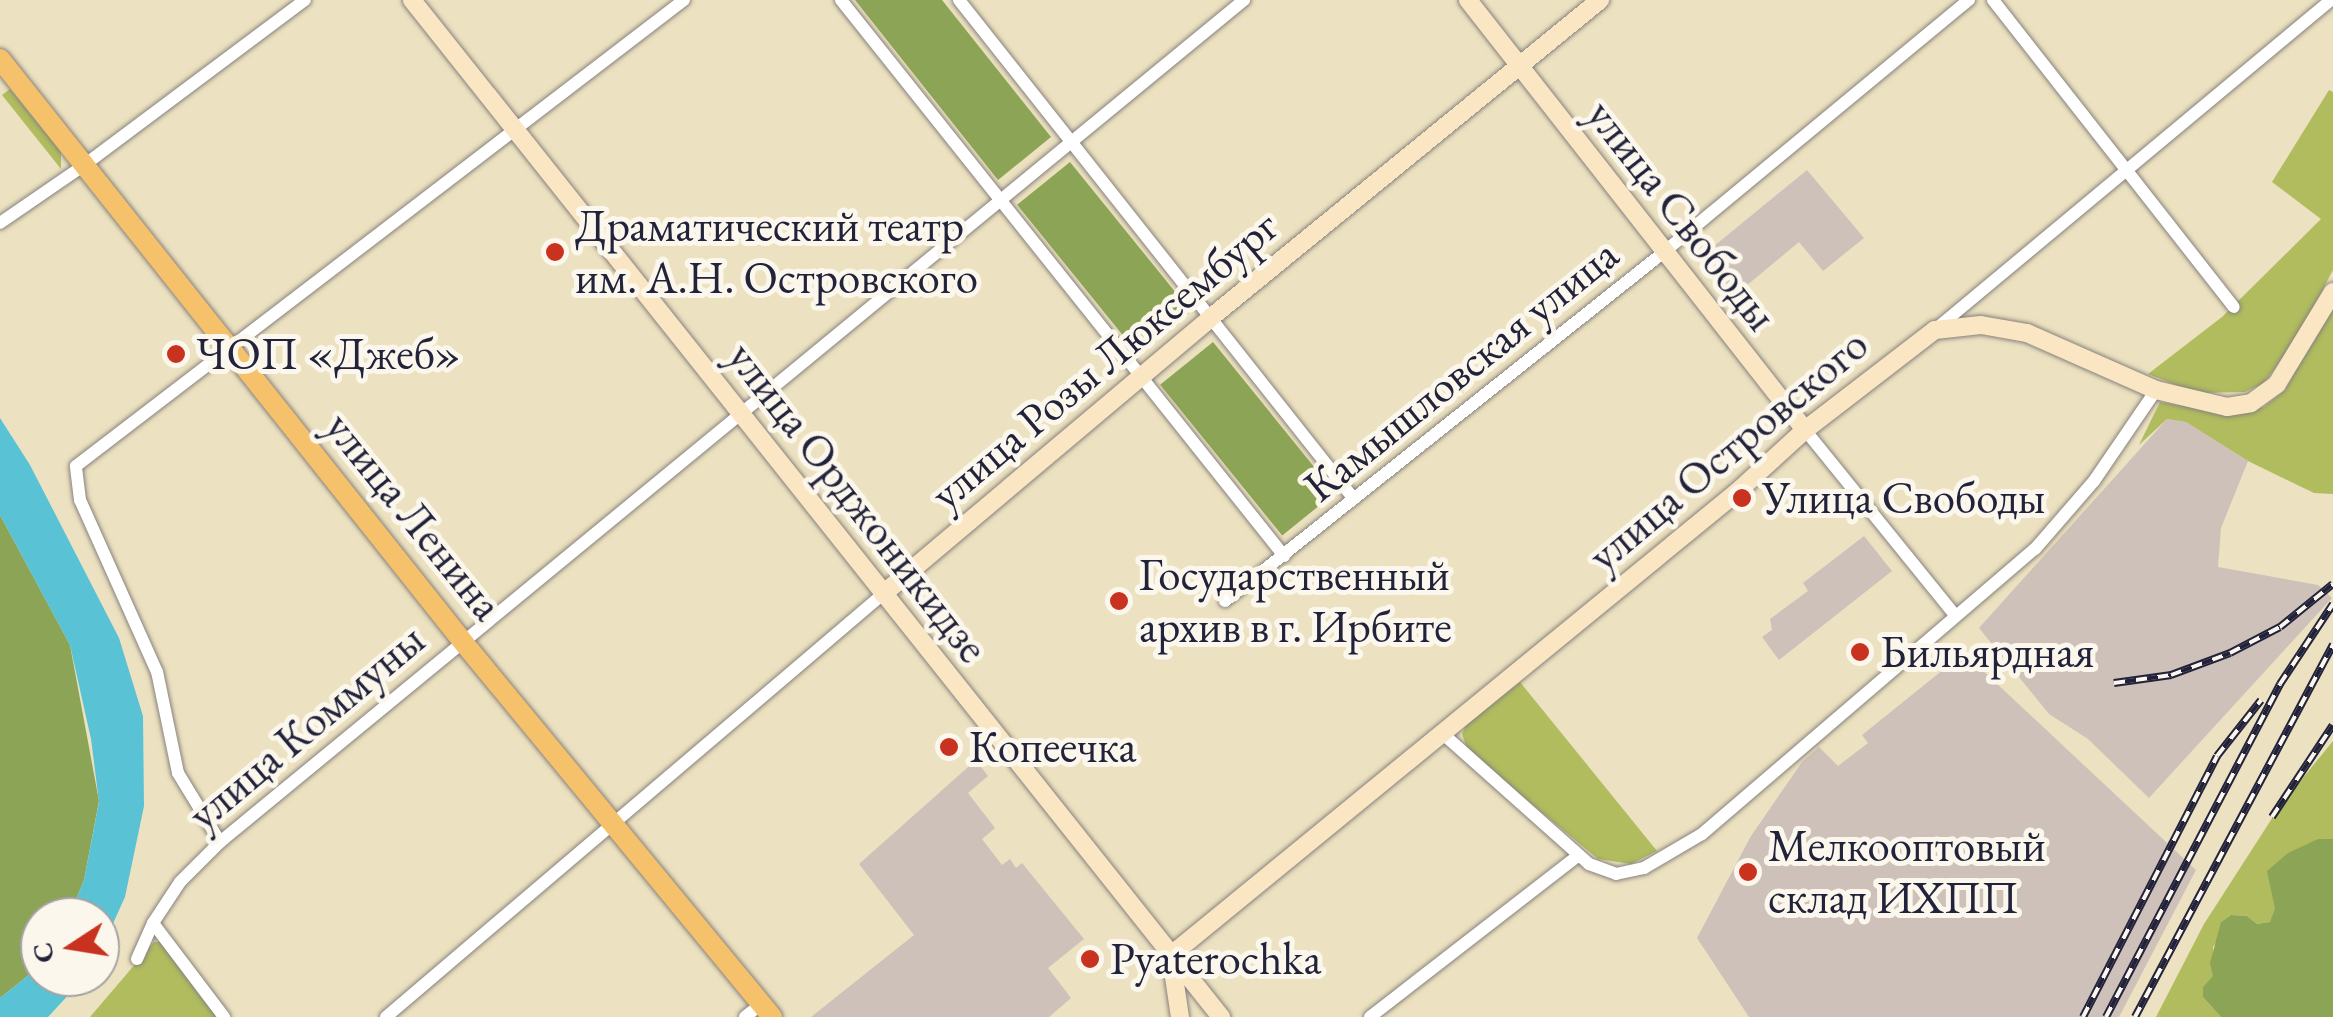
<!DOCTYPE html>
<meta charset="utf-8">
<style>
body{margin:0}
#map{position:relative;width:2333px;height:1017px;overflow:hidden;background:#ece1c0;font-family:"EB Garamond",serif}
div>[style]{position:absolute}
.industrial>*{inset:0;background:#cec1b9}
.green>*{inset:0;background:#b0bc5e}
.forest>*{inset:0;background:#8ca455;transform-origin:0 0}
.water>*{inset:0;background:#59c2d5}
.roads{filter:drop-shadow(0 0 2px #87827e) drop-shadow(0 0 2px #87827e)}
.street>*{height:12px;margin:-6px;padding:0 6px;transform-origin:6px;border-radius:6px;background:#fff}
.secondary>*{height:18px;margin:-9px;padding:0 9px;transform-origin:9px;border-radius:9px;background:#fbe6c4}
.primary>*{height:20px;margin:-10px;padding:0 10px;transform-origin:10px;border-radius:10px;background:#f5c16b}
.rail>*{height:8px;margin-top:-4px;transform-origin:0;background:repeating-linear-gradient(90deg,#fbf7ec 0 11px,#22223b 0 22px);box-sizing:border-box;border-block:2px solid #22223b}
.dots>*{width:28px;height:28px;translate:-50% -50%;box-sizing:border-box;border:5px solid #fbf7ec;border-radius:50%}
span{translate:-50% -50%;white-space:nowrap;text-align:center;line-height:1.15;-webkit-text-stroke:10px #fbf7ec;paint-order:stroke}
.street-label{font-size:45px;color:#22223b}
.poi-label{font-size:45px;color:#22223b}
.left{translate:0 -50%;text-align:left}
.north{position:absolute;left:20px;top:897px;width:100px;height:100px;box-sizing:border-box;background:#fbf7ec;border:2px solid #a4a2a5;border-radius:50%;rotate:258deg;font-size:28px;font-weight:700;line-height:40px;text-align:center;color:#22223b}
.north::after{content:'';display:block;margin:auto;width:35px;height:45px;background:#c8321e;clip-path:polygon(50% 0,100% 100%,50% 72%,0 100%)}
</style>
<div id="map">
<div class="industrial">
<div style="clip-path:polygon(1807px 170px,1864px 238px,1823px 271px,1799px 242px,1734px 296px,1702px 256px)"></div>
<div style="clip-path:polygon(2167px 419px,2186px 422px,2248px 461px,2221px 528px,2218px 567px,2318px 585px,2332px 598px,2149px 798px,2088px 739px,2049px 714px,1979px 628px)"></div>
<div style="clip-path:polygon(1864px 536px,1892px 571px,1779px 660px,1762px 637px,1772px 630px,1770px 619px,1808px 591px,1803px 583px)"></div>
<div style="clip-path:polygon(1964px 653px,2196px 870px,2119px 1017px,1749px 1017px,1697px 938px,1751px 836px,1802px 762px,1819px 747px,1838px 766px,1868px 743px,1862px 735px)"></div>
<div style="clip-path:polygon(976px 760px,988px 776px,968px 793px,995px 828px,982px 839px,1002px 865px,1010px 859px,1016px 868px,1022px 863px,1084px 939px,1048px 968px,1071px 998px,1049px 1017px,811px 1017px,914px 935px,859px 864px)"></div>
</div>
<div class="green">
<div style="clip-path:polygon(10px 89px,61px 152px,61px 169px,2px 95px)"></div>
<div style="clip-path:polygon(2329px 90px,2333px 92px,2333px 270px,2296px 340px,2264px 383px,2245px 392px,2196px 393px,2148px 374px,2222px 317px,2321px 219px,2272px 182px)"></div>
<div style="clip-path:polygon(2333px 301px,2333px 494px,2314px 493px,2248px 461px,2186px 422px,2167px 419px,2139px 445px,2160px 402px,2233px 415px,2264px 407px,2285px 390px)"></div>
<div style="clip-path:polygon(1520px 682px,1657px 851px,1631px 864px,1598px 859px,1468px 751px,1462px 734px,1466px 725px)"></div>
<div style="clip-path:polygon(2333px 741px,2333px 839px,2318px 839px,2270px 922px,2257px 924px,2247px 916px,2231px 915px,2221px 922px,2221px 935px,2213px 947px,2214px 976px,2203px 987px,2203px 997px,2221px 1017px,2156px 1017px,2204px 924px,2280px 806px)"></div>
<div style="clip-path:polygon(154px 942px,160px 942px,217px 1017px,90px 1017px)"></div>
</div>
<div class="forest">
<div style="clip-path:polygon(855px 0,942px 0,1051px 137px,998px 180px)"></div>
<div style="left:1070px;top:162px;width:192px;height:68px;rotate:51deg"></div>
<div style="left:1213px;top:342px;width:194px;height:68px;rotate:51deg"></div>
<div style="clip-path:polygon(0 515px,70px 645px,99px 801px,84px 880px,69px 917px,40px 917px,40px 966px,0 998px)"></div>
<div style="clip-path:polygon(2318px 839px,2333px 839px,2333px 1017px,2221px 1017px,2203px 997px,2203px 987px,2213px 976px,2210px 963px,2221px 922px,2231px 915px,2247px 916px,2257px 924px,2270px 922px,2275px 909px,2267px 871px,2288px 853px)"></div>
</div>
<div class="water">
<div style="clip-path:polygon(0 418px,30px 465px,119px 638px,143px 716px,144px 806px,125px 897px,100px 952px,100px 917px,69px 917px,84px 880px,99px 802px,91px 739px,70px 645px,0 515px)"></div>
<div style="clip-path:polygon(40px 966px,40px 977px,85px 977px,48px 1017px,0 1017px,0 998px)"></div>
</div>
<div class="roads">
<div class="street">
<div style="left:841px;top:0;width:711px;rotate:51.45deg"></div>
<div style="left:959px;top:0;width:636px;rotate:51.64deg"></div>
<div style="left:1993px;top:0;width:390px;rotate:51.9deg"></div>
<div style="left:0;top:223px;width:101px;rotate:-34.5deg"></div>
<div style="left:83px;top:166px;width:277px;rotate:-36.8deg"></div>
<div style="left:1937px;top:328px;width:513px;rotate:-39.78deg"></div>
<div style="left:1805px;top:430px;width:237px;rotate:51deg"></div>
<div style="left:1225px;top:601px;width:561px;rotate:-38.48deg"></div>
<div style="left:1664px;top:252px;width:396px;rotate:-39.6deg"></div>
<div style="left:1442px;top:733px;width:197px;rotate:41.7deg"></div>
<div style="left:1589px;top:864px;width:29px;rotate:20deg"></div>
<div style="left:1616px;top:874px;width:29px;rotate:-12deg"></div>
<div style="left:1644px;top:868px;width:67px;rotate:-30.4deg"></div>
<div style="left:1702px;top:834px;width:438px;rotate:-40.6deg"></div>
<div style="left:2035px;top:549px;width:90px;rotate:-49.1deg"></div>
<div style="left:2094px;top:481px;width:110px;rotate:-55.7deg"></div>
<div style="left:220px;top:842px;width:81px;rotate:-121.3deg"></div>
<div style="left:178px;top:773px;width:103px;rotate:-101.7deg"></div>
<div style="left:157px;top:672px;width:188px;rotate:-114.1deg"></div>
<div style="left:80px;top:500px;width:34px;rotate:-97deg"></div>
<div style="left:76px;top:466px;width:766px;rotate:-37.47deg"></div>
<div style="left:153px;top:923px;width:118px;rotate:52.9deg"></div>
<div style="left:137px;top:959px;width:39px;rotate:-66deg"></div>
<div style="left:153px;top:923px;width:49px;rotate:-56.6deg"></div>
<div style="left:180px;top:882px;width:57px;rotate:-45deg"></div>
<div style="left:220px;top:842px;width:1326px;rotate:-39.43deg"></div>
<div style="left:386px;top:1017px;width:653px;rotate:-40.4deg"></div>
<div style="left:745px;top:1017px;width:21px;rotate:-39deg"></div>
<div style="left:1370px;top:1017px;width:264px;rotate:-37.8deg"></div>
</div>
<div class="secondary">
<div style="left:412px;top:0;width:1300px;rotate:51.5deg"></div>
<div style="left:1468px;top:0;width:546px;rotate:51.91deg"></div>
<div style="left:883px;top:594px;width:426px;rotate:-40.1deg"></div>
<div style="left:1209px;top:319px;width:505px;rotate:-39.21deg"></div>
<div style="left:1170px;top:956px;width:733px;rotate:-39.29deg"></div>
<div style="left:1737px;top:492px;width:92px;rotate:-42.4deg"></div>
<div style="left:1805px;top:430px;width:164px;rotate:-37.6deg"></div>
<div style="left:1935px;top:330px;width:46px;rotate:-6.2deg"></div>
<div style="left:1981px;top:325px;width:47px;rotate:9.9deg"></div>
<div style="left:2027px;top:333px;width:141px;rotate:23.8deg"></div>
<div style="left:2156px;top:390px;width:73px;rotate:13.5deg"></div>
<div style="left:2227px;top:407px;width:24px;rotate:-9deg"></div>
<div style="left:2251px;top:403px;width:32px;rotate:-36deg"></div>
<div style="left:2277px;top:384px;width:108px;rotate:-58.7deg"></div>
<div style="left:1171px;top:957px;width:61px;rotate:81.5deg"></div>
</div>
<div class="primary">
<div style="left:0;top:59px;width:744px;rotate:51.54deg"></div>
<div style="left:463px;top:642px;width:486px;rotate:50.5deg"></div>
</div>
</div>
<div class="rail">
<div style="left:2114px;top:683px;width:58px;rotate:-8deg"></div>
<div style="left:2171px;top:675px;width:63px;rotate:-20.4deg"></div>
<div style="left:2230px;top:653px;width:56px;rotate:-27.5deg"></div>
<div style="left:2280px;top:627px;width:68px;rotate:-39.1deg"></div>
<div style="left:2272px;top:817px;width:110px;rotate:-56.5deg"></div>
<div style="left:2083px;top:1017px;width:293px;rotate:-62.8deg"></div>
<div style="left:2217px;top:756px;width:71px;rotate:-51.8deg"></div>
<div style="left:2106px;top:1017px;width:376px;rotate:-62.4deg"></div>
<div style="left:2280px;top:684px;width:96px;rotate:-56.5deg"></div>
<div style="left:2135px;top:1017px;width:422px;rotate:-62deg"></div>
</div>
<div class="dots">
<div style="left:555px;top:252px;background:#c8321e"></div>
<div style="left:176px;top:354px;background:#c8321e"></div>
<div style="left:1742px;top:498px;background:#c8321e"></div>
<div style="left:1119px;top:601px;background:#c8321e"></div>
<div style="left:1860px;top:652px;background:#c8321e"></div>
<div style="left:949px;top:747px;background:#c8321e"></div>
<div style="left:1748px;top:872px;background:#c8321e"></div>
<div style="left:1090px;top:959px;background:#c8321e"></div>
</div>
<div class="street-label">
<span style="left:1682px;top:215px;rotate:52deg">улица Свободы</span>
<span style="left:1104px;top:360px;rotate:-40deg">улица Розы Люксембург</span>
<span style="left:1461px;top:370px;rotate:-39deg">Камышловская улица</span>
<span style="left:1728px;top:450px;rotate:-40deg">улица Островского</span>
<span style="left:858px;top:502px;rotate:52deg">улица Орджоникидзе</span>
<span style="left:414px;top:516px;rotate:51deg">улица Ленина</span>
<span style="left:306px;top:727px;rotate:-40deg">улица Коммуны</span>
</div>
<div class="poi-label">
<span class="left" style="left:575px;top:252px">Драматический театр<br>им. А.Н. Островского</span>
<span class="left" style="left:196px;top:354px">ЧОП «Джеб»</span>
<span class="left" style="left:1762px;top:498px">Улица Свободы</span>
<span class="left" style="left:1139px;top:601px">Государственный<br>архив в г. Ирбите</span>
<span class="left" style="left:1880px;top:652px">Бильярдная</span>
<span class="left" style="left:969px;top:747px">Копеечка</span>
<span class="left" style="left:1768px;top:872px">Мелкооптовый<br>склад ИХПП</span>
<span class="left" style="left:1110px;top:959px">Pyaterochka</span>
</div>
<div class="north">С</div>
</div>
